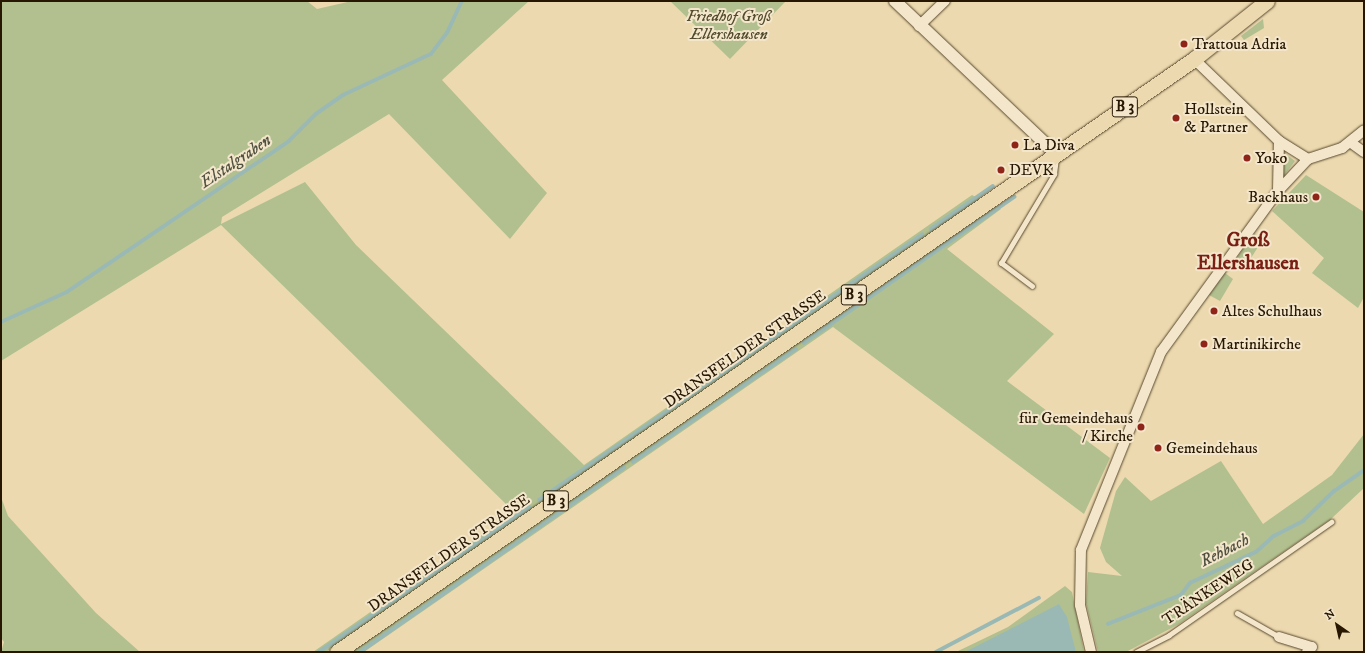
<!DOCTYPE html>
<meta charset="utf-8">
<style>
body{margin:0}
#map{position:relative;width:1365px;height:653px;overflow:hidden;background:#ecd9af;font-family:"IM FELL DW Pica",serif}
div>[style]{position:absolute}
.green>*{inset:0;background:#b2c08f}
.water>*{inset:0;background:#9bb9b4}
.stream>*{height:3.5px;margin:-1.75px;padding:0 1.75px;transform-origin:1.75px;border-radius:1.75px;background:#9bb9b4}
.roads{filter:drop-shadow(0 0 1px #58482d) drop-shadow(0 0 1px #58482d)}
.service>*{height:5px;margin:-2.5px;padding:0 2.5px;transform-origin:2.5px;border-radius:2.5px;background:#f3e6cb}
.minor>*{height:10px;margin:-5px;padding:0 5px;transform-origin:5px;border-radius:5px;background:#f3e6cb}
.tertiary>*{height:12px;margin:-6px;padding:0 6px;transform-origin:6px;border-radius:6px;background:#f3e6cb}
.primary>*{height:15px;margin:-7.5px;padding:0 7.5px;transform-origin:7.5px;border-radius:7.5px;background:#ecd9af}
.dots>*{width:11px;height:11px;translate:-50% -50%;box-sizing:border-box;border:2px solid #f3e6cb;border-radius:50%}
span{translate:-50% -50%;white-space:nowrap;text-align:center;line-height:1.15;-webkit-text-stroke:4px #f3e6cb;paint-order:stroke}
.shield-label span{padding:1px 3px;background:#f3e6cb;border:1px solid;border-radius:3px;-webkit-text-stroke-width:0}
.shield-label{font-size:15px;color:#271702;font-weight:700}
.park-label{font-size:16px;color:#514a2c;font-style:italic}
.poi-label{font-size:16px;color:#271702}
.left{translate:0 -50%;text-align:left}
.right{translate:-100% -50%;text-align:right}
.street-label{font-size:16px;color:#271702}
.water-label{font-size:17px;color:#505040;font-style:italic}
.district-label{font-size:20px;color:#7a1f14;font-weight:700}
.frame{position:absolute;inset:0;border:2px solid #271702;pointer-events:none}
.north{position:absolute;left:1317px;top:605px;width:40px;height:40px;-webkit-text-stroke:3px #f3e6cb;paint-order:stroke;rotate:326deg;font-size:11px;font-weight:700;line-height:16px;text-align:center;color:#271702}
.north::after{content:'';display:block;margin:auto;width:14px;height:18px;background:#271702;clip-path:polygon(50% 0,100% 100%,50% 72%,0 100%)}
</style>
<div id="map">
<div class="green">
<div style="clip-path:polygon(1px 1px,307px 1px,317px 9px,352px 1px,529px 1px,442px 80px,547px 193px,510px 239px,389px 114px,222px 217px,221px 224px,305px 182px,356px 245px,584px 465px,972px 195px,980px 199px,326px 652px,313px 652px,514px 512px,221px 225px,1px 361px)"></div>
<div style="clip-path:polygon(670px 1px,786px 1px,730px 59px)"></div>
<div style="clip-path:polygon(1263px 19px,1264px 28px,1244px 40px,1241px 36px)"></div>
<div style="clip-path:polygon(1286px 154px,1295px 161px,1283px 177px,1284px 155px)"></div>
<div style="clip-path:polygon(1306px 175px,1364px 212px,1364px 297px,1358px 308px,1312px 273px,1324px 258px,1272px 211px)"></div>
<div style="clip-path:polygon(995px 205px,1001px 209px,947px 249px,1054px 334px,1007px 381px,1110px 458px,1084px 514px,833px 327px,364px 652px,350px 652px)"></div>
<div style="clip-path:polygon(1255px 233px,1258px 247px,1244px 269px,1237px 266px,1236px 259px)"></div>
<div style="clip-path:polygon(1225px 273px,1233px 279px,1220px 301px,1209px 295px)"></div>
<div style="clip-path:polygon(1364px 434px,1364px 488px,1331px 519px,1179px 624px,1126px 652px,1098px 652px,1086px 603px,1088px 572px,1122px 576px,1106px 562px,1100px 548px,1116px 491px,1125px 477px,1151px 501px,1221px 461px,1263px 524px,1332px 475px)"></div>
<div style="clip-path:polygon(1px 497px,8px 516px,96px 613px,140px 652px,1px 652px,4px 642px,1px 638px)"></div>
<div style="clip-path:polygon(1065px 586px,1072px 592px,1084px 652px,956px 652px,1008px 627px)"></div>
</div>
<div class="water">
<div style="clip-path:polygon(1059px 604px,1067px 617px,1076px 652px,965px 652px)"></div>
</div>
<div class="stream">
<div style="left:931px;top:229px;width:75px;rotate:-34.7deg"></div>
<div style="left:1px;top:322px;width:72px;rotate:-24.4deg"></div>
<div style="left:67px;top:292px;width:268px;rotate:-34.2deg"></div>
<div style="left:289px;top:141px;width:38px;rotate:-45deg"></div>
<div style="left:316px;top:114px;width:33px;rotate:-35deg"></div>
<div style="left:343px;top:95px;width:97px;rotate:-25deg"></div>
<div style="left:431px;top:54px;width:26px;rotate:-53deg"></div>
<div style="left:447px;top:33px;width:35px;rotate:-65deg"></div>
<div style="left:804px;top:343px;width:256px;rotate:-34.8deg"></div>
<div style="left:633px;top:462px;width:198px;rotate:-34.7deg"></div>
<div style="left:539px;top:500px;width:466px;rotate:-34.7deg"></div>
<div style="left:1108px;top:624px;width:79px;rotate:-21.7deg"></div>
<div style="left:1181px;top:595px;width:15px;rotate:-53deg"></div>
<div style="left:1190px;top:583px;width:73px;rotate:-25.2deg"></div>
<div style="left:1256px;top:552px;width:24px;rotate:-42deg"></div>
<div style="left:1274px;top:536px;width:33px;rotate:-27deg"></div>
<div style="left:1303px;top:521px;width:42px;rotate:-44deg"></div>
<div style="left:1333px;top:492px;width:38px;rotate:-35deg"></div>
<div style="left:319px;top:652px;width:255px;rotate:-34.6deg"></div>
<div style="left:360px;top:652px;width:322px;rotate:-34.9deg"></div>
<div style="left:936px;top:652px;width:116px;rotate:-27.7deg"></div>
</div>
<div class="roads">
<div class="service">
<div style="left:1032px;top:286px;width:39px;rotate:-143deg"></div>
<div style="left:1001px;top:263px;width:104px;rotate:-59.2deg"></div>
<div style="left:1054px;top:174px;width:16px;rotate:-83deg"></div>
<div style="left:1237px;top:613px;width:48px;rotate:29.7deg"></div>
<div style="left:1136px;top:652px;width:37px;rotate:-27deg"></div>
<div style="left:1169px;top:635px;width:198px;rotate:-34.9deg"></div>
</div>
<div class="minor">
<div style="left:919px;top:26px;width:36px;rotate:-44deg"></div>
<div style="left:1194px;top:59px;width:118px;rotate:44deg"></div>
<div style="left:1279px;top:141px;width:34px;rotate:32deg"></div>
<div style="left:1350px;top:142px;width:17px;rotate:36deg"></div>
<div style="left:1278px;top:191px;width:50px;rotate:-88.9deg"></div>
<div style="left:1279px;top:637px;width:34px;rotate:17deg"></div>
<div style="left:1312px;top:647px;width:7px;rotate:135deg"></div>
<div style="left:1091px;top:652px;width:48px;rotate:-103.2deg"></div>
<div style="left:1080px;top:605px;width:55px;rotate:-89deg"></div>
<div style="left:1081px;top:550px;width:214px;rotate:-68deg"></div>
<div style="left:1161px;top:352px;width:199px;rotate:-54deg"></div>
<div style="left:1278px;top:191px;width:44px;rotate:-46.8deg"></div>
<div style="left:1308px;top:159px;width:36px;rotate:-18deg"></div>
<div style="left:1342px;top:148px;width:28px;rotate:-39deg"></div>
</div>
<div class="tertiary">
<div style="left:895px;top:1px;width:224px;rotate:43.5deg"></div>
</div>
<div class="primary">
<div style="left:337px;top:652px;width:1042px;rotate:-34.68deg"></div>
<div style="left:1194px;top:59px;width:93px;rotate:-38.5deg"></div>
</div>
</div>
<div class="dots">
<div style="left:1184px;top:44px;background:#8f2418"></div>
<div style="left:1176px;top:118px;background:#8f2418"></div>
<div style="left:1015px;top:145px;background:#8f2418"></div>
<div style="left:1247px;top:158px;background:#8f2418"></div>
<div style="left:1001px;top:170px;background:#8f2418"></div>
<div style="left:1316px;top:197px;background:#8f2418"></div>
<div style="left:1214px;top:311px;background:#8f2418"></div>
<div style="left:1204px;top:344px;background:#8f2418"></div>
<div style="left:1141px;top:427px;background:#8f2418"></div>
<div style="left:1158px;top:448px;background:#8f2418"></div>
</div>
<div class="shield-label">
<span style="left:1125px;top:107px">B 3</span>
<span style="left:854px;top:295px">B 3</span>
<span style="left:556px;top:501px">B 3</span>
</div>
<div class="park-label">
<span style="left:729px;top:25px">Friedhof Groß<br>Ellershausen</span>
</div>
<div class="poi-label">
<span class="left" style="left:1192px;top:44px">Trattoua Adria</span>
<span class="left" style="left:1184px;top:118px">Hollstein<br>&amp; Partner</span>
<span class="left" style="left:1023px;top:145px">La Diva</span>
<span class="left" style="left:1255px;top:158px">Yoko</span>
<span class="left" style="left:1009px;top:170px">DEVK</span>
<span class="right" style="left:1308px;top:197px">Backhaus</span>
<span class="left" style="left:1222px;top:311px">Altes Schulhaus</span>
<span class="left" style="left:1212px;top:344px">Martinikirche</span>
<span class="right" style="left:1133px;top:427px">für Gemeindehaus<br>/ Kirche</span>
<span class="left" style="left:1166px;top:448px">Gemeindehaus</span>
</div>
<div class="street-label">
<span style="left:745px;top:349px;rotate:-35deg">DRANSFELDER STRASSE</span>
<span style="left:449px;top:553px;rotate:-35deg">DRANSFELDER STRASSE</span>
<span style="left:1208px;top:592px;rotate:-34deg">TRÄNKEWEG</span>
</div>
<div class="water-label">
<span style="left:236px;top:162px;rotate:-34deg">Elstalgraben</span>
<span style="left:1225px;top:551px;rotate:-27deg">Rehbach</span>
</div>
<div class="district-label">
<span style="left:1248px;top:252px">Groß<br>Ellershausen</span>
</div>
<div class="frame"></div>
<div class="north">N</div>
</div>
